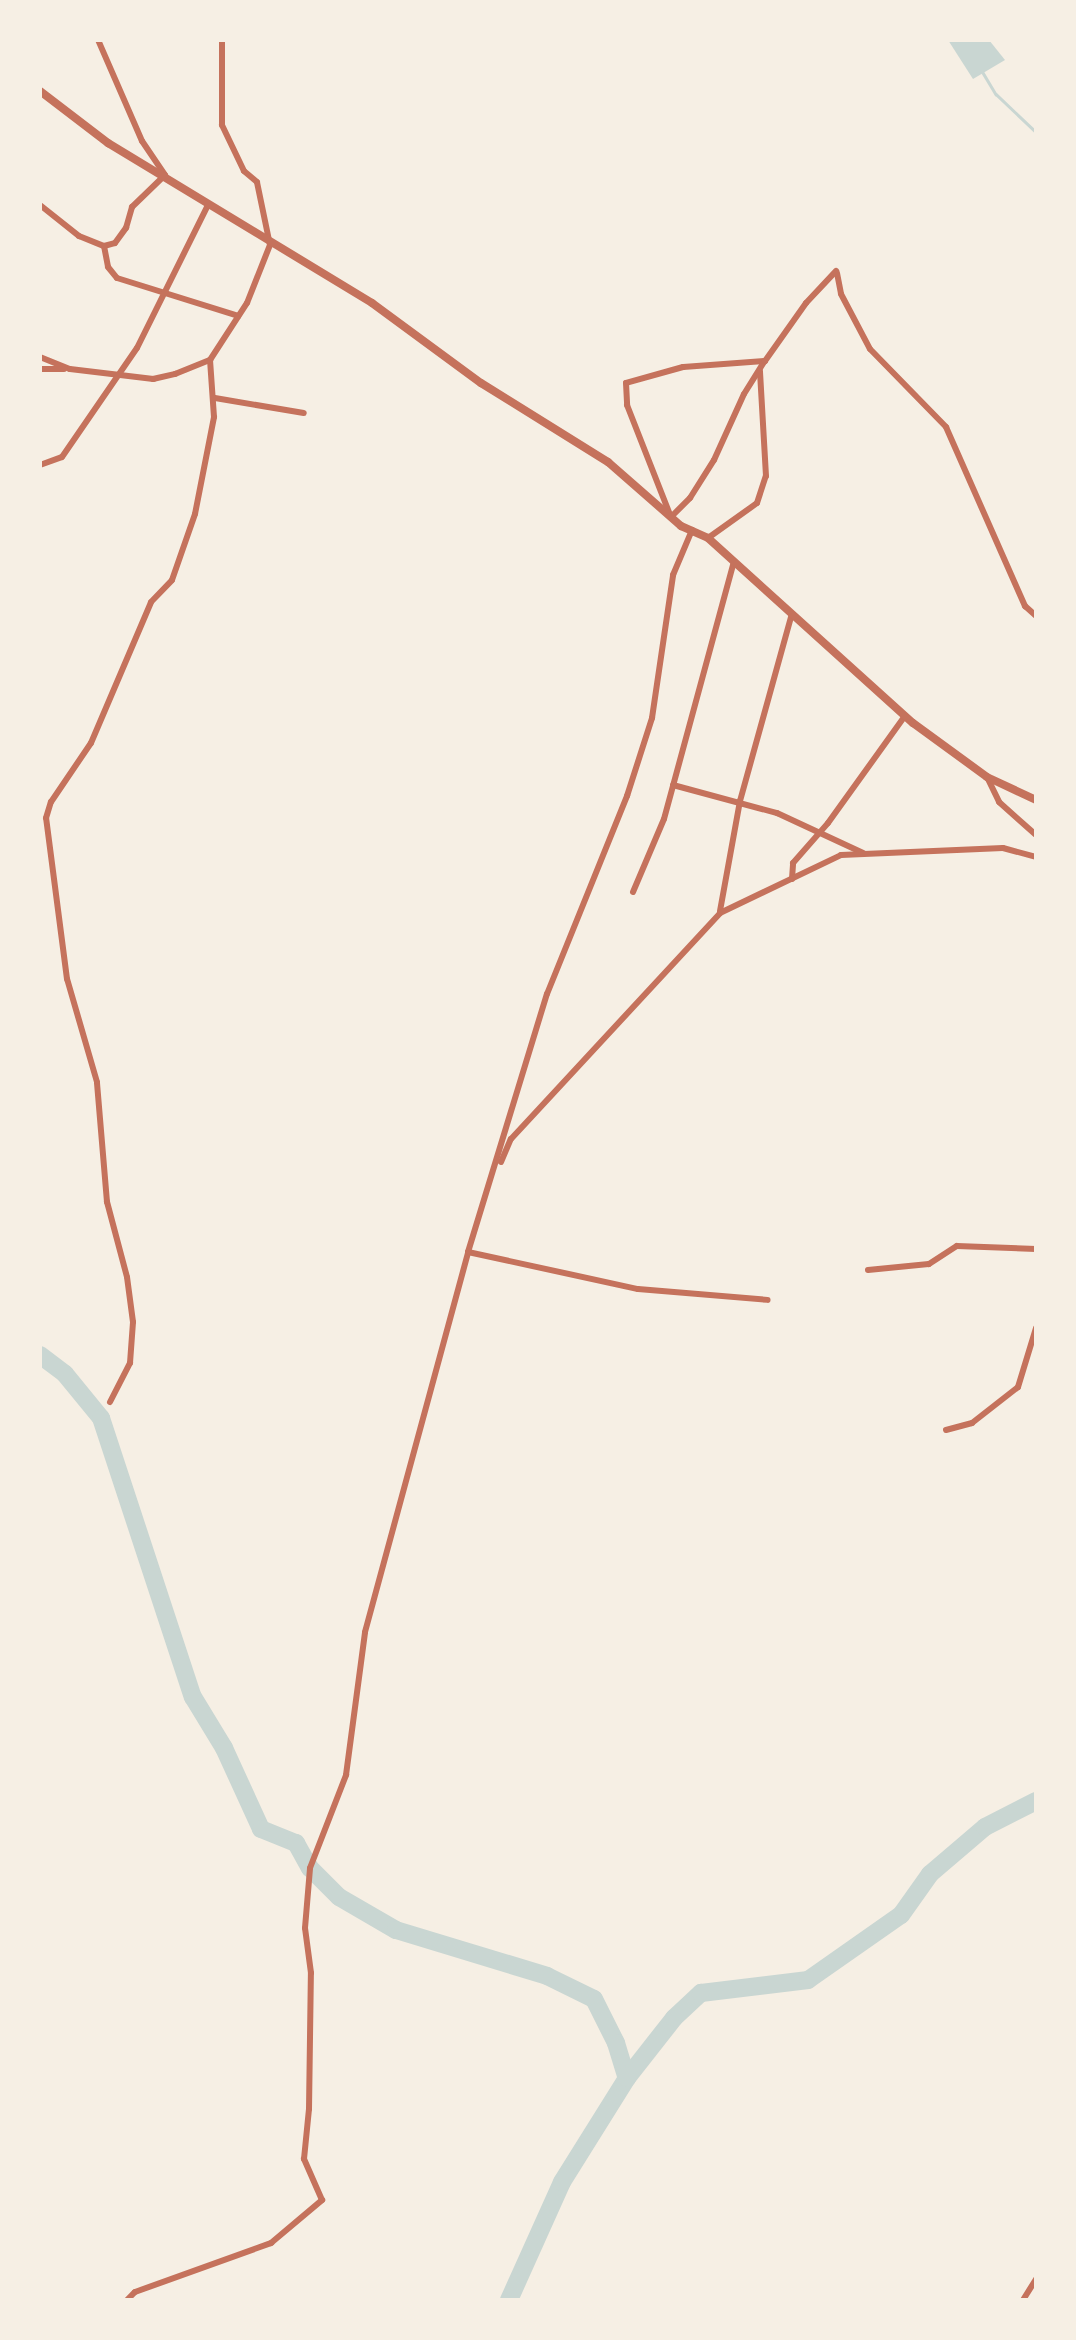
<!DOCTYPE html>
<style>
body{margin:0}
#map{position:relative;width:1076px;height:2340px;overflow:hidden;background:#f6efe4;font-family:"Space Grotesk",sans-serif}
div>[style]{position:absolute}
.water>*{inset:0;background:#c9d6d2}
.stream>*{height:2.5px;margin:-1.25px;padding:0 1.25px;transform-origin:1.25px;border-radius:1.25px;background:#c9d6d2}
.river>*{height:18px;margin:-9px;padding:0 9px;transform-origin:9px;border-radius:9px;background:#c9d6d2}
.minor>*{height:6px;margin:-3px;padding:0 3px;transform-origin:3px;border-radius:3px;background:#c5725c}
.tertiary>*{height:8px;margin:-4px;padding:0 4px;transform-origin:4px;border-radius:4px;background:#c5725c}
span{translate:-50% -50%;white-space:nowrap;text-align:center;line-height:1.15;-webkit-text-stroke:10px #f6efe4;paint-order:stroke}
.frame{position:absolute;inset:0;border:42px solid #f6efe4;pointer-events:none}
</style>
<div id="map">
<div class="water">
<div style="clip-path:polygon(948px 40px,989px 40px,1005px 60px,973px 79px)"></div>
</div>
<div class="stream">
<div style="left:982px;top:71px;width:27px;rotate:59deg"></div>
<div style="left:996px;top:94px;width:55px;rotate:43.5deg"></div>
</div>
<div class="river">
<div style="left:40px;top:1355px;width:31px;rotate:37deg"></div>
<div style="left:65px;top:1374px;width:57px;rotate:50.7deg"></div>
<div style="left:101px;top:1418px;width:294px;rotate:71.8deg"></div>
<div style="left:193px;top:1697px;width:60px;rotate:58.7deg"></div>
<div style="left:224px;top:1748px;width:89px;rotate:65.4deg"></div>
<div style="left:261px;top:1829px;width:38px;rotate:22deg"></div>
<div style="left:296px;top:1843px;width:29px;rotate:61deg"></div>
<div style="left:310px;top:1868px;width:41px;rotate:45deg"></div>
<div style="left:339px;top:1897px;width:66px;rotate:30.1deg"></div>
<div style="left:396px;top:1930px;width:158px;rotate:16.9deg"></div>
<div style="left:547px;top:1976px;width:52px;rotate:26.1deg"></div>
<div style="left:594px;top:1999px;width:49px;rotate:63.4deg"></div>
<div style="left:616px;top:2043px;width:37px;rotate:73deg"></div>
<div style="left:509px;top:2300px;width:129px;rotate:-65.8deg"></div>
<div style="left:562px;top:2182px;width:123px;rotate:-58deg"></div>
<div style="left:627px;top:2078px;width:76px;rotate:-51.9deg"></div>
<div style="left:674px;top:2018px;width:37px;rotate:-43deg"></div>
<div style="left:701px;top:1993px;width:108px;rotate:-6.9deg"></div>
<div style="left:808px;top:1980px;width:113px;rotate:-35deg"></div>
<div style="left:901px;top:1915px;width:50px;rotate:-54.7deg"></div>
<div style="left:930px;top:1874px;width:72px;rotate:-40.5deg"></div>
<div style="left:985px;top:1827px;width:57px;rotate:-27deg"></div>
</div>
<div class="minor">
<div style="left:40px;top:205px;width:50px;rotate:38.5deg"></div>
<div style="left:79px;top:236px;width:27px;rotate:22deg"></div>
<div style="left:104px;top:246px;width:11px;rotate:-15deg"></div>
<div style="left:115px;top:243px;width:19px;rotate:-54deg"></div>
<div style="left:126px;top:228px;width:22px;rotate:-74deg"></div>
<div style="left:132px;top:207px;width:46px;rotate:-44.1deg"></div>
<div style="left:165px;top:175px;width:41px;rotate:-124.1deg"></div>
<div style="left:142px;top:141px;width:110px;rotate:-113.5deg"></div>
<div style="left:104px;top:246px;width:21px;rotate:79deg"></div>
<div style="left:108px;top:267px;width:14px;rotate:51deg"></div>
<div style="left:117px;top:278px;width:127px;rotate:17.4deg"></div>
<div style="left:837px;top:273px;width:21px;rotate:79deg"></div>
<div style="left:841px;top:294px;width:62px;rotate:62.2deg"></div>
<div style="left:870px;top:349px;width:109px;rotate:45.7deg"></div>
<div style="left:946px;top:427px;width:196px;rotate:66.2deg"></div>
<div style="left:1025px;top:606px;width:15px;rotate:42deg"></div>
<div style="left:40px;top:357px;width:32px;rotate:22deg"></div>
<div style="left:70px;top:369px;width:84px;rotate:6.9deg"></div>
<div style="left:153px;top:379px;width:23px;rotate:-13deg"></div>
<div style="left:175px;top:374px;width:38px;rotate:-22deg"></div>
<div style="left:210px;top:360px;width:68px;rotate:-57deg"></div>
<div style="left:247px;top:303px;width:62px;rotate:-68.4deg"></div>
<div style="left:270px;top:245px;width:64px;rotate:-101.7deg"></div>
<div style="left:257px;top:182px;width:17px;rotate:-140deg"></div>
<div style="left:244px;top:171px;width:51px;rotate:-115.6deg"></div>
<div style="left:222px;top:125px;width:85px;rotate:-90deg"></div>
<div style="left:765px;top:361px;width:82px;rotate:175.8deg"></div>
<div style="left:683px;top:367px;width:59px;rotate:164.3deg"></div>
<div style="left:626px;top:383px;width:22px;rotate:87deg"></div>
<div style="left:627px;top:405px;width:120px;rotate:68.6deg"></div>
<div style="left:671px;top:517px;width:27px;rotate:-45deg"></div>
<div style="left:690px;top:498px;width:45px;rotate:-57.7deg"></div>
<div style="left:714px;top:460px;width:72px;rotate:-65.6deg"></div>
<div style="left:744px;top:394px;width:39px;rotate:-58deg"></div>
<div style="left:765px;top:361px;width:71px;rotate:-54.7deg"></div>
<div style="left:806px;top:303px;width:44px;rotate:-46.8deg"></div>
<div style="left:40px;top:369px;width:24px"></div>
<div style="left:215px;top:398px;width:90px;rotate:9.6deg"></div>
<div style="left:40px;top:465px;width:23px;rotate:-20deg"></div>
<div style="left:62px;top:457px;width:132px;rotate:-55.5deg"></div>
<div style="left:137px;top:348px;width:157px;rotate:-63.6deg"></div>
<div style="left:708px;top:538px;width:60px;rotate:-35.5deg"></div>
<div style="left:757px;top:503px;width:28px;rotate:-72deg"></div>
<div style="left:766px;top:476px;width:105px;rotate:-93.3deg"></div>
<div style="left:987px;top:777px;width:28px;rotate:64deg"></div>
<div style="left:999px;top:802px;width:50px;rotate:41.7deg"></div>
<div style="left:673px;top:785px;width:108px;rotate:15.1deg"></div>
<div style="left:777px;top:813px;width:95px;rotate:24.9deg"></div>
<div style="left:792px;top:879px;width:16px;rotate:-86deg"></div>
<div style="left:793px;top:863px;width:53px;rotate:-48.8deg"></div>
<div style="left:828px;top:823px;width:132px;rotate:-54.3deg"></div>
<div style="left:633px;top:892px;width:79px;rotate:-67deg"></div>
<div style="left:664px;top:819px;width:266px;rotate:-74.8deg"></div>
<div style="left:720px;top:911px;width:112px;rotate:-79.7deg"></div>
<div style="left:740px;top:801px;width:194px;rotate:-74.5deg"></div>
<div style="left:501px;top:1162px;width:25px;rotate:-67deg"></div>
<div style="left:511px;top:1139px;width:308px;rotate:-47.2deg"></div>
<div style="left:720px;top:913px;width:134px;rotate:-25.6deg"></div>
<div style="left:841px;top:855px;width:162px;rotate:-2.5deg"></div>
<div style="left:1003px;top:848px;width:34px;rotate:15deg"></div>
<div style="left:468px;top:1252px;width:174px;rotate:12.3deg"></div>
<div style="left:638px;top:1289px;width:130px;rotate:4.8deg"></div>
<div style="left:868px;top:1270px;width:61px;rotate:-5.6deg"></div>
<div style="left:929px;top:1264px;width:33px;rotate:-33deg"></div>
<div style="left:957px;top:1246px;width:79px;rotate:2.2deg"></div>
<div style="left:110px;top:1402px;width:44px;rotate:-62.9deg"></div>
<div style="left:130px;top:1363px;width:41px;rotate:-85.8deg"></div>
<div style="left:133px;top:1322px;width:45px;rotate:-97.6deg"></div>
<div style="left:127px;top:1277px;width:78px;rotate:-104.9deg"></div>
<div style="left:107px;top:1202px;width:120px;rotate:-94.8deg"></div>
<div style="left:97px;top:1082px;width:107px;rotate:-106.2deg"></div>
<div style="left:67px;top:979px;width:162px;rotate:-97.4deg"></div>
<div style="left:46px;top:818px;width:17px;rotate:-73deg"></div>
<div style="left:51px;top:802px;width:71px;rotate:-55.9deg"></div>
<div style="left:91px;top:743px;width:153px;rotate:-66.9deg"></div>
<div style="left:151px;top:602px;width:30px;rotate:-46deg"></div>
<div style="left:172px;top:580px;width:70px;rotate:-70.8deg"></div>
<div style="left:195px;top:514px;width:99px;rotate:-78.9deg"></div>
<div style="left:214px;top:417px;width:57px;rotate:-94deg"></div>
<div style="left:946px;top:1430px;width:27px;rotate:-15deg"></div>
<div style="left:972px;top:1423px;width:58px;rotate:-38deg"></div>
<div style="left:1018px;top:1387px;width:62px;rotate:-73deg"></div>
<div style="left:127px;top:2300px;width:11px;rotate:-45deg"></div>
<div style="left:135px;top:2292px;width:145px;rotate:-19.8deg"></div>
<div style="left:271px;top:2243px;width:67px;rotate:-40.1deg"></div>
<div style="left:322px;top:2200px;width:45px;rotate:-113.7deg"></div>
<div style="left:304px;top:2159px;width:50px;rotate:-84.3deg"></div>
<div style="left:309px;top:2109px;width:136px;rotate:-89.2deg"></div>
<div style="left:311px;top:1973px;width:45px;rotate:-97.6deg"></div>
<div style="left:305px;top:1928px;width:60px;rotate:-85.2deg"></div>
<div style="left:310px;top:1868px;width:100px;rotate:-68.8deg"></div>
<div style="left:346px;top:1775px;width:144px;rotate:-82.4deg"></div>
<div style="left:365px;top:1632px;width:394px;rotate:-74.8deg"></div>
<div style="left:468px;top:1252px;width:270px;rotate:-73deg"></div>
<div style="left:547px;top:994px;width:214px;rotate:-68deg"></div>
<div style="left:627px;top:796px;width:82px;rotate:-72.2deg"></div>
<div style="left:652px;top:718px;width:145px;rotate:-81.6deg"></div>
<div style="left:673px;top:575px;width:49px;rotate:-67.1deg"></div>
<div style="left:1023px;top:2300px;width:25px;rotate:-58deg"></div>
</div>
<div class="tertiary">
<div style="left:40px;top:91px;width:86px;rotate:37.4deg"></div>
<div style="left:108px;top:143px;width:309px;rotate:31.2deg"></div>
<div style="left:372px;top:303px;width:135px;rotate:36.3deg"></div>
<div style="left:481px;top:383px;width:150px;rotate:31.9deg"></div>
<div style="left:608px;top:462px;width:97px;rotate:41.2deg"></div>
<div style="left:681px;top:526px;width:30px;rotate:24deg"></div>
<div style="left:708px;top:538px;width:276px;rotate:42.1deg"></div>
<div style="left:913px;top:723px;width:92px;rotate:36.1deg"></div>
<div style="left:987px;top:777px;width:54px;rotate:25.1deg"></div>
</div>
<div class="frame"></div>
</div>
